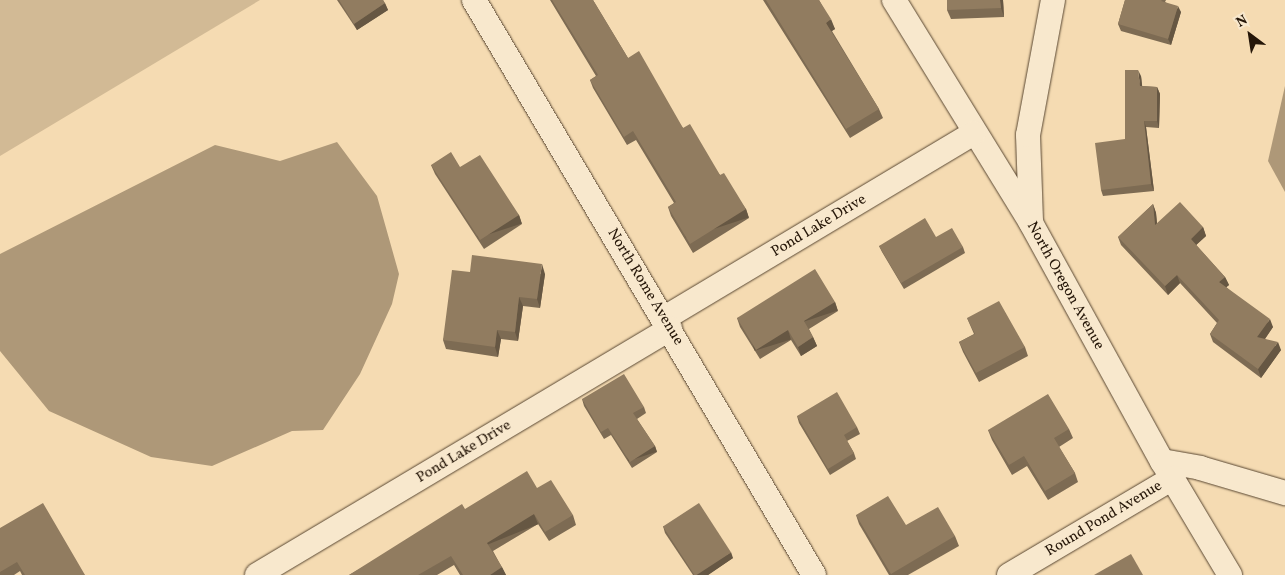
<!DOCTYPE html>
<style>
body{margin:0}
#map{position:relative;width:1285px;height:575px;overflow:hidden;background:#f5dbb2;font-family:Vollkorn,serif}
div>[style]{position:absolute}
.green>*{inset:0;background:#d2ba95}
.water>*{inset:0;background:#ae9878}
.roads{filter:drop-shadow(0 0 1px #594732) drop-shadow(0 0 1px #594732)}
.minor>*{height:24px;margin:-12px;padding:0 12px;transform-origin:12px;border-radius:12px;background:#f8e8cd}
.wall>*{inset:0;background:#7d6b53}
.shaded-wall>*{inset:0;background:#665743;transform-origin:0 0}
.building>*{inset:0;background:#917c60;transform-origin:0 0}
span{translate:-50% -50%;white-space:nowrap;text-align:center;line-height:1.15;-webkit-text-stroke:4px #f8e8cd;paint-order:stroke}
.street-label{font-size:15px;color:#251608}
.north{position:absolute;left:1225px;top:10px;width:50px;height:50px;-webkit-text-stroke:4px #f8e8cd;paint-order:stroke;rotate:329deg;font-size:14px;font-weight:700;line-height:20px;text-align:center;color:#251608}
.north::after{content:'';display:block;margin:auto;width:18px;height:22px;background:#251608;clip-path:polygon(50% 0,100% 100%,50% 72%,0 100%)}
</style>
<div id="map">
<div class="green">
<div style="clip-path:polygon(0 0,260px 0,0 156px)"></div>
</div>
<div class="water">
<div style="clip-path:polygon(1285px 86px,1285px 192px,1268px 161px)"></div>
<div style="clip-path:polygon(337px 142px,377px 196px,399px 274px,392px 304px,360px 374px,323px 430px,292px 431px,212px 466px,151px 457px,49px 411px,0 351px,0 254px,215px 145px,280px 161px)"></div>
</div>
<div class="roads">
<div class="minor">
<div style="left:474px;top:0;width:668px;rotate:59.4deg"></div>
<div style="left:894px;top:0;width:262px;rotate:58.4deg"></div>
<div style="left:1031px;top:223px;width:272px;rotate:61.2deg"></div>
<div style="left:1162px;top:461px;width:133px;rotate:59.2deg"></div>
<div style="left:1031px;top:221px;width:86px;rotate:-92deg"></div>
<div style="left:1028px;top:135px;width:137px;rotate:-79.5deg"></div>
<div style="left:663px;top:319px;width:362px;rotate:-30.9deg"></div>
<div style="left:1162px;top:461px;width:39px;rotate:10deg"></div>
<div style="left:1200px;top:468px;width:89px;rotate:16.4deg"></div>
<div style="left:257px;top:575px;width:481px;rotate:-30.8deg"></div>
<div style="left:1009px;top:575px;width:191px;rotate:-30.6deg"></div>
</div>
</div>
<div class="wall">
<div style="clip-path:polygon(337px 0,383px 0,388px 10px,357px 30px)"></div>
<div style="clip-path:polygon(550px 0,593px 0,628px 58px,720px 175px,746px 209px,749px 218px,693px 253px,671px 216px,668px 207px,674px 203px,636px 140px,627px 145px,593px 88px,590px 80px,596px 76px)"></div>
<div style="clip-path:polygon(763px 0,819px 0,835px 29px,832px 31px,879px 109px,883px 118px,850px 138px)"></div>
<div style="clip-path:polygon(947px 0,1003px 0,1004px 17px,951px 19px,947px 10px)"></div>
<div style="clip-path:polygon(1125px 0,1166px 0,1165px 2px,1181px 12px,1171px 45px,1121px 31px,1118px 24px)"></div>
<div style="clip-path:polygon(1141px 76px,1142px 86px,1157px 87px,1160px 94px,1159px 128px,1146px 127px,1154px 191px,1103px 196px,1101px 190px,1125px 139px)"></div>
<div style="clip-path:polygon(431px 165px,460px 167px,519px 215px,522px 224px,484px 249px,435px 174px)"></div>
<div style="clip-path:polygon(1153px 204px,1156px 213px,1157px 224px,1203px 227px,1206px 236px,1196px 245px,1225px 277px,1229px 285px,1226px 287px,1273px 327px,1265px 339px,1281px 350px,1261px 378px,1213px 342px,1210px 334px,1217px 323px,1180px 283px,1168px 295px,1121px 245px,1118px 237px)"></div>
<div style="clip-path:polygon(936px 237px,963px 247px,965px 253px,904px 289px,882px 252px,879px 246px)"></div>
<div style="clip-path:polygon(470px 272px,545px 274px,540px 308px,523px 306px,518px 341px,501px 339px,498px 357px,446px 349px,443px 340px)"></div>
<div style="clip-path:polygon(835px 302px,838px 311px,809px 329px,813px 337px,817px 346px,801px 356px,791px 340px,760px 359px,740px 327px,737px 318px)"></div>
<div style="clip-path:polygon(967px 318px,1025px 347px,1028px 356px,979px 382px,963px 352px,959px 342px,974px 334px)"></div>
<div style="clip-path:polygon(582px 399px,644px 407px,646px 413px,637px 419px,655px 446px,657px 452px,632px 468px,611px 435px,604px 439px,584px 406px)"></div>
<div style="clip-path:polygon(797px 416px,857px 427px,860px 434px,847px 441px,854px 453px,856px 459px,830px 475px,799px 423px)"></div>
<div style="clip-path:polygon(1069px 429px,1073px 438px,1059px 447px,1075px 473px,1078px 482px,1048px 500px,1027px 466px,1012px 475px,992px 440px,988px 430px)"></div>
<div style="clip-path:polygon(465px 509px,573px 515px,576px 525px,549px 541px,538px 524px,493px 551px,506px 575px,460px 575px,454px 565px,437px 575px,349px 575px)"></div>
<div style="clip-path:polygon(856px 515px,955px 536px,959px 546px,908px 575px,889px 575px,859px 524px)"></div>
<div style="clip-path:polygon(663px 526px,733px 558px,708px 575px,693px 575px,665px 533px)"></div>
<div style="clip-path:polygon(0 528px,85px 575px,22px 575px,20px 571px,14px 575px,0 575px)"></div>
</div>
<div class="shaded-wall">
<div style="clip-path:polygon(1000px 0,1003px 0,1004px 17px,1001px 8px)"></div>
<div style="clip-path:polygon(385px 3px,388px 10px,357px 30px,354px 24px)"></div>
<div style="clip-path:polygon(1178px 6px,1181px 12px,1171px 45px,1168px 39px)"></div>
<div style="clip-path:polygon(831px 19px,835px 29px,830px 32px,826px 23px)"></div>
<div style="clip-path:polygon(1138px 70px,1141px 76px,1143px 93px,1140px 86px)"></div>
<div style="clip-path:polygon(1157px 87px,1160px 94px,1159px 128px,1157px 121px)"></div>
<div style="clip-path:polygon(1144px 121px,1146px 127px,1154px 191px,1151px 184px)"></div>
<div style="clip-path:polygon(1153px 204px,1156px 213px,1158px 234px,1155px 225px)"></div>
<div style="left:746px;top:209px;width:9px;height:66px;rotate:72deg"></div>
<div style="left:519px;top:215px;width:9px;height:46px;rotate:72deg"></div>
<div style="clip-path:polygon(1203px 227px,1206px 236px,1194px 247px,1191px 239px)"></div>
<div style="clip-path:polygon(542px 264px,545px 274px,540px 308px,537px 299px)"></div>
<div style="clip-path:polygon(1177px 275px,1180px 283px,1168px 295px,1165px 286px)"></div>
<div style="clip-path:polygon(1225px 277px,1229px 285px,1222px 291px,1219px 282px)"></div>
<div style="clip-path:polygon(519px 297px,523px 306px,518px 341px,515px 332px)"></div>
<div style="left:835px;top:302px;width:9px;height:36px;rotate:72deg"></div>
<div style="clip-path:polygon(1270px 319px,1273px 327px,1260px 346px,1257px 337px)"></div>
<div style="clip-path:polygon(497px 330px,501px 339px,498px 357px,495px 347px)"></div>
<div style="left:788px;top:330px;width:10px;height:38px;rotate:73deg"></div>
<div style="clip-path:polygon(813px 337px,817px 346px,801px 356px,798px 347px)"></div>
<div style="clip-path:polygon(1278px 342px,1281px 350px,1261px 378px,1258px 369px)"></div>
<div style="left:655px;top:446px;width:6px;height:30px;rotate:72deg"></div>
<div style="left:534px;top:514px;width:11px;height:55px;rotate:68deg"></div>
<div style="clip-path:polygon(731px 552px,733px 558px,708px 575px,695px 575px)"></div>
<div style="clip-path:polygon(502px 567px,506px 575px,490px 575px)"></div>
</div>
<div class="building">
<div style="clip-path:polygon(339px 0,383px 0,385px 3px,354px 24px)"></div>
<div style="clip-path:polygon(552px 0,593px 0,628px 58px,639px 51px,683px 128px,690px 124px,720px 175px,724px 173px,746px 209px,690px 244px,668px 207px,676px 202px,633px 131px,624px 137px,590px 80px,598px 75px)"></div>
<div style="clip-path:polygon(766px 0,819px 0,831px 19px,826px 23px,879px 109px,846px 129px)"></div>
<div style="clip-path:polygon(947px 0,1000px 0,1001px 8px,947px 10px)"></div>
<div style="clip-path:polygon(1125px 0,1162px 0,1161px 1px,1178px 6px,1168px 39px,1118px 24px)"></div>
<div style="clip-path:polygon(1125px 70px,1138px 70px,1140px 86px,1157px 87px,1157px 121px,1144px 121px,1151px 184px,1101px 190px,1095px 143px,1125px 139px)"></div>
<div style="clip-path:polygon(451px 152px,460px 167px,480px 155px,519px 215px,480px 240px,431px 165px)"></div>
<div style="clip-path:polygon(1180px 202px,1203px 227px,1191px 239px,1225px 277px,1219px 282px,1270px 319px,1257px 337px,1278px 342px,1258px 369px,1210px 334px,1219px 320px,1177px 275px,1165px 286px,1118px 237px,1153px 204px,1155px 225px)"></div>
<div style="clip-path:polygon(925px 218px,936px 237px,952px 228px,963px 247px,901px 283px,879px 246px)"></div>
<div style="clip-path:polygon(472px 255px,542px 264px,537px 299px,519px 297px,515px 332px,497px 330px,495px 347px,443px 340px,452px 270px,470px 272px)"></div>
<div style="clip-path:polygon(815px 269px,835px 302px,804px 321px,813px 337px,798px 347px,788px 330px,756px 350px,737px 318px)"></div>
<div style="clip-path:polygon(999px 301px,1025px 347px,976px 373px,959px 342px,975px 334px,967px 318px)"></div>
<div style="clip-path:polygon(624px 374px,644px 407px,633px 413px,655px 446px,630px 462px,608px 428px,601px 432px,582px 399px)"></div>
<div style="clip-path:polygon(837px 392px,857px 427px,844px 435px,854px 453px,828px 469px,797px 416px)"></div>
<div style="clip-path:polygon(1048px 394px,1069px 429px,1054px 438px,1075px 473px,1045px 491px,1024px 456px,1009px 465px,988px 430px)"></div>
<div style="clip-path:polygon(527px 471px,537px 488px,551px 480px,573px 515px,545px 532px,534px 514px,487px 543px,502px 567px,490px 575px,463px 575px,451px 556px,418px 575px,349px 575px,462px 504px,465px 509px)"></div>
<div style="clip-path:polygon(888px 496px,906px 525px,938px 507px,955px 536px,891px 574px,856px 515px)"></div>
<div style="clip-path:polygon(43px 503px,85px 575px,25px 575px,17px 562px,0 572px,0 528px)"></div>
<div style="left:699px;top:503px;width:59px;height:43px;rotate:57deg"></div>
<div style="clip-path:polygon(1131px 554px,1143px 575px,1094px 575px)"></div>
</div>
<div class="street-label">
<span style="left:819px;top:226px;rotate:-31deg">Pond Lake Drive</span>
<span style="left:1065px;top:286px;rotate:61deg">North Oregon Avenue</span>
<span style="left:645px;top:287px;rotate:59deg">North Rome Avenue</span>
<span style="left:464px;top:452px;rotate:-31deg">Pond Lake Drive</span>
<span style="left:1104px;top:519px;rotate:-31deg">Round Pond Avenue</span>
</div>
<div class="north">N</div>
</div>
